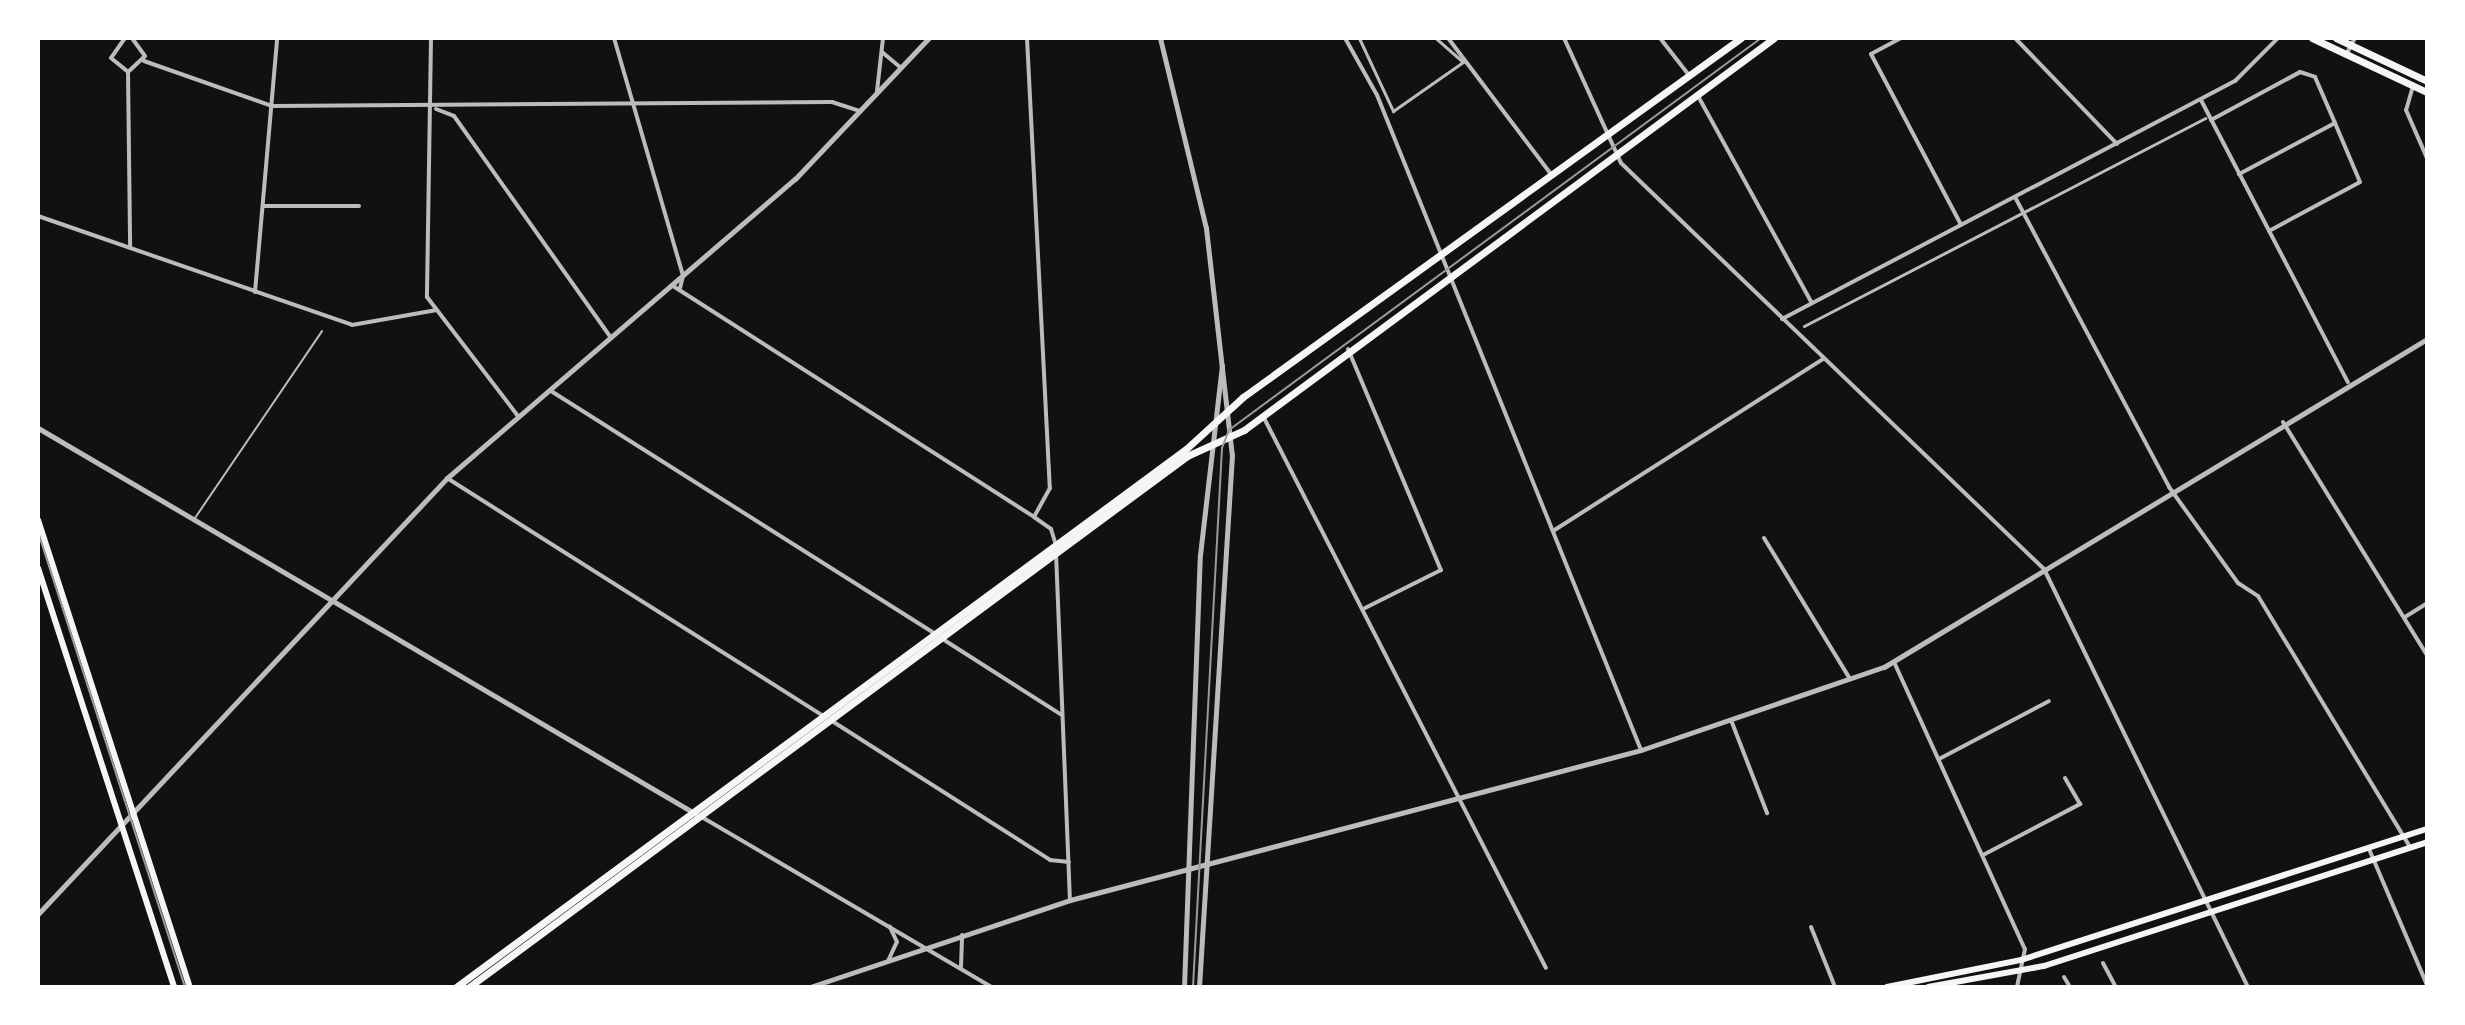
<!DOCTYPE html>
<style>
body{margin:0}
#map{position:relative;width:2465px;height:1025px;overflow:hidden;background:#111;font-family:"Archivo Narrow",sans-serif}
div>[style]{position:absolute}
.service>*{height:2px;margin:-1px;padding:0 1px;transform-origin:1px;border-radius:1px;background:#bcbcbc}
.pedestrian>*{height:3px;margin:-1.5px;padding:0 1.5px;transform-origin:1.5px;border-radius:1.5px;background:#bcbcbc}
.minor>*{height:4px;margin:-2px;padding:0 2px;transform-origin:2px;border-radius:2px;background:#bcbcbc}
.tertiary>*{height:5px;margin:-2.5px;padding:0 2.5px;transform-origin:2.5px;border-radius:2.5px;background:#bcbcbc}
.secondary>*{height:6px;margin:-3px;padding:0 3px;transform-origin:3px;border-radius:3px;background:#f5f5f5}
.primary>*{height:7px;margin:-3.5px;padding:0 3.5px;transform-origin:3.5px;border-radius:3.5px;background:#f5f5f5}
.tram>*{height:2px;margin:-1px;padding:0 1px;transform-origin:1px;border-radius:1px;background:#9a9a9a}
span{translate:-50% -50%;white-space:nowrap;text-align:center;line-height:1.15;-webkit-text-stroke:6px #fff;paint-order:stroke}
.frame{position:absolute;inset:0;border:40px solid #fff;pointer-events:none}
</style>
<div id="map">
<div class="service">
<div style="left:195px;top:518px;width:226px;rotate:-55.8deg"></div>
</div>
<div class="pedestrian">
<div style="left:1359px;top:38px;width:81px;rotate:65deg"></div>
<div style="left:1393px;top:111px;width:85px;rotate:-35deg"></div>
<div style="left:1463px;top:62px;width:37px;rotate:-139deg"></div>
<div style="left:1804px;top:326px;width:452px;rotate:-27.4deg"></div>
</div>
<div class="minor">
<div style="left:125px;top:38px;width:24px;rotate:125deg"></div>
<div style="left:111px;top:58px;width:22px;rotate:39deg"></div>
<div style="left:128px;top:72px;width:23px;rotate:-43deg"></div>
<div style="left:145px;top:56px;width:22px;rotate:-126deg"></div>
<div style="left:431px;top:38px;width:259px;rotate:90.9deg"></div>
<div style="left:427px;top:297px;width:150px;rotate:52.6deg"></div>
<div style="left:614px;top:38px;width:248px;rotate:73.8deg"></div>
<div style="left:683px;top:276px;width:12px;rotate:104deg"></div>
<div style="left:1027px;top:38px;width:451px;rotate:87.1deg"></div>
<div style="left:1050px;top:488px;width:33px;rotate:119deg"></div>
<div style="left:1034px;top:517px;width:21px;rotate:35deg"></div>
<div style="left:1051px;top:529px;width:17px;rotate:73deg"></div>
<div style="left:1345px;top:38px;width:65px;rotate:60.7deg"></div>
<div style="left:1377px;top:95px;width:706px;rotate:68.05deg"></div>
<div style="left:1448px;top:38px;width:169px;rotate:52.9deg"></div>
<div style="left:1564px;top:38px;width:137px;rotate:65.5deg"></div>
<div style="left:1621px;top:163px;width:586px;rotate:43.83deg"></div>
<div style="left:2044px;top:569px;width:465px;rotate:64deg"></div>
<div style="left:1660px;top:38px;width:46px;rotate:52.1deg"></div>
<div style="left:1901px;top:38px;width:34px;rotate:152deg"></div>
<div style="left:1871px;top:54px;width:193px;rotate:62.2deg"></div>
<div style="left:2015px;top:38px;width:147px;rotate:46.1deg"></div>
<div style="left:882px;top:52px;width:25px;rotate:40deg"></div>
<div style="left:2347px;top:53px;width:17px;rotate:-62deg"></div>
<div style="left:144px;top:61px;width:136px;rotate:19.4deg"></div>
<div style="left:272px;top:106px;width:560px;rotate:-0.41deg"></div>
<div style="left:832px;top:102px;width:28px;rotate:18deg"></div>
<div style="left:128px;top:72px;width:176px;rotate:89.3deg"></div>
<div style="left:2413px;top:86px;width:25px;rotate:106deg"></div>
<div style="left:2406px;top:110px;width:52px;rotate:66.4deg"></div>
<div style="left:877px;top:91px;width:53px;rotate:-83.5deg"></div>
<div style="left:1698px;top:96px;width:236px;rotate:61.2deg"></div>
<div style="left:2201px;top:100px;width:318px;rotate:62.5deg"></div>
<div style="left:436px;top:109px;width:19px;rotate:21deg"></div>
<div style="left:454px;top:116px;width:272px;rotate:54.7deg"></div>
<div style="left:2211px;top:120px;width:101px;rotate:-28.3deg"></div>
<div style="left:2300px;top:72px;width:16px;rotate:18deg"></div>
<div style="left:2315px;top:77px;width:50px;rotate:66.5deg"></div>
<div style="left:2335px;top:123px;width:109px;rotate:152deg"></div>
<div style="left:2015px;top:197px;width:328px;rotate:62deg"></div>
<div style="left:2169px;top:487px;width:118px;rotate:54.3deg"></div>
<div style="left:2238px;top:583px;width:24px;rotate:33deg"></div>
<div style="left:2258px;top:596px;width:293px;rotate:58.8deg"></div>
<div style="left:264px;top:206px;width:95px"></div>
<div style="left:38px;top:216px;width:332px;rotate:19.1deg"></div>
<div style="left:352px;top:325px;width:86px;rotate:-10deg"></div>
<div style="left:2269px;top:231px;width:103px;rotate:-28.3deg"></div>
<div style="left:2360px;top:182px;width:64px;rotate:-113deg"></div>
<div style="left:673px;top:286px;width:429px;rotate:32.6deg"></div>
<div style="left:255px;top:292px;width:255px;rotate:-85deg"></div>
<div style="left:1782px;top:319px;width:512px;rotate:-27.72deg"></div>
<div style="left:2235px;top:81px;width:61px;rotate:-45deg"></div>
<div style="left:1348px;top:349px;width:240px;rotate:67.2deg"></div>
<div style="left:1441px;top:570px;width:85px;rotate:153.4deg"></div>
<div style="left:551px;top:391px;width:453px;rotate:32.3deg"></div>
<div style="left:1263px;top:416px;width:620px;rotate:62.86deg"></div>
<div style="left:2283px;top:422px;width:274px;rotate:58.3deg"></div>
<div style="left:447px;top:478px;width:446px;rotate:32.3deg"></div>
<div style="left:1553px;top:531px;width:320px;rotate:-32.5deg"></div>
<div style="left:1764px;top:538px;width:165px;rotate:58.6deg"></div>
<div style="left:1056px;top:553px;width:347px;rotate:87.7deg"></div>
<div style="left:2405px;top:617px;width:26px;rotate:-32deg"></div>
<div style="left:941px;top:638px;width:143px;rotate:32.5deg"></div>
<div style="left:1894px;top:662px;width:315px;rotate:65.5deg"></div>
<div style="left:2025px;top:949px;width:39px;rotate:102deg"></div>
<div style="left:1731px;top:720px;width:100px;rotate:68.8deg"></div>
<div style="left:832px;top:721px;width:259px;rotate:32.5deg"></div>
<div style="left:1050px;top:860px;width:19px;rotate:6deg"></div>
<div style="left:1939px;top:759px;width:124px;rotate:-27.8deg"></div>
<div style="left:700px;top:816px;width:338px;rotate:30.4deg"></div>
<div style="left:2369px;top:849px;width:148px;rotate:66.9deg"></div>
<div style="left:1983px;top:855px;width:110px;rotate:-27.7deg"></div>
<div style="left:2080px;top:804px;width:30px;rotate:-120deg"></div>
<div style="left:1811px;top:927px;width:65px;rotate:68.2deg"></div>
<div style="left:888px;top:961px;width:21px;rotate:-65deg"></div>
<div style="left:897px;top:942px;width:17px;rotate:-115deg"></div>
<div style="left:2103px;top:963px;width:27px;rotate:62deg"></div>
<div style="left:961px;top:967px;width:32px;rotate:-88deg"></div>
<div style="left:2064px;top:977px;width:12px;rotate:59deg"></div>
</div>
<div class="tertiary">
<div style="left:1160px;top:38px;width:195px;rotate:76.4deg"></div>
<div style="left:1206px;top:228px;width:228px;rotate:83.5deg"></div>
<div style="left:1232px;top:455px;width:533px;rotate:93.55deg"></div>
<div style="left:38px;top:428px;width:763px;rotate:30.4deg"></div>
<div style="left:38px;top:914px;width:598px;rotate:-46.83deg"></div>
<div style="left:447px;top:478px;width:459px;rotate:-40.7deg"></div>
<div style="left:795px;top:179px;width:195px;rotate:-46.5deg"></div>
<div style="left:810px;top:987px;width:274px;rotate:-18.5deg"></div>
<div style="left:1070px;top:900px;width:590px;rotate:-14.72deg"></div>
<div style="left:1641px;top:750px;width:257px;rotate:-18.9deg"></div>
<div style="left:1884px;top:667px;width:634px;rotate:-31.13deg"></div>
<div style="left:1184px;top:987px;width:432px;rotate:-87.9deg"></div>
<div style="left:1200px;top:555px;width:191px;rotate:-83.4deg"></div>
</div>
<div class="secondary">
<div style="left:38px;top:520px;width:491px;rotate:72deg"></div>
<div style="left:38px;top:568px;width:441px;rotate:72deg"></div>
<div style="left:1887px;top:987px;width:137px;rotate:-11.4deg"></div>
<div style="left:2021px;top:960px;width:427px;rotate:-17.9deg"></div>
<div style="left:1928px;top:987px;width:118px;rotate:-10.3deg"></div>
<div style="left:2044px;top:966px;width:403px;rotate:-17.9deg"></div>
</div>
<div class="primary">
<div style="left:2312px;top:38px;width:127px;rotate:25.2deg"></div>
<div style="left:2336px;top:38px;width:101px;rotate:25.3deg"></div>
<div style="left:456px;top:987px;width:907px;rotate:-36.39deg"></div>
<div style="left:1186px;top:449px;width:77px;rotate:-42.4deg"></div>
<div style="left:1243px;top:397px;width:614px;rotate:-35.79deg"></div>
<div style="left:469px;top:987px;width:893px;rotate:-36.48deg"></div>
<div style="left:1187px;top:456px;width:63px;rotate:-24.5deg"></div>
<div style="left:1244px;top:430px;width:659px;rotate:-36.49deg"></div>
</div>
<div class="tram">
<div style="left:38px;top:532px;width:478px;rotate:72.1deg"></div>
<div style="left:1193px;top:987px;width:540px;rotate:-86.92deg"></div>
<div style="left:1222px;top:448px;width:19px;rotate:-69deg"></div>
<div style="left:1229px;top:430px;width:661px;rotate:-36.38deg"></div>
</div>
<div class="frame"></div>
</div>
